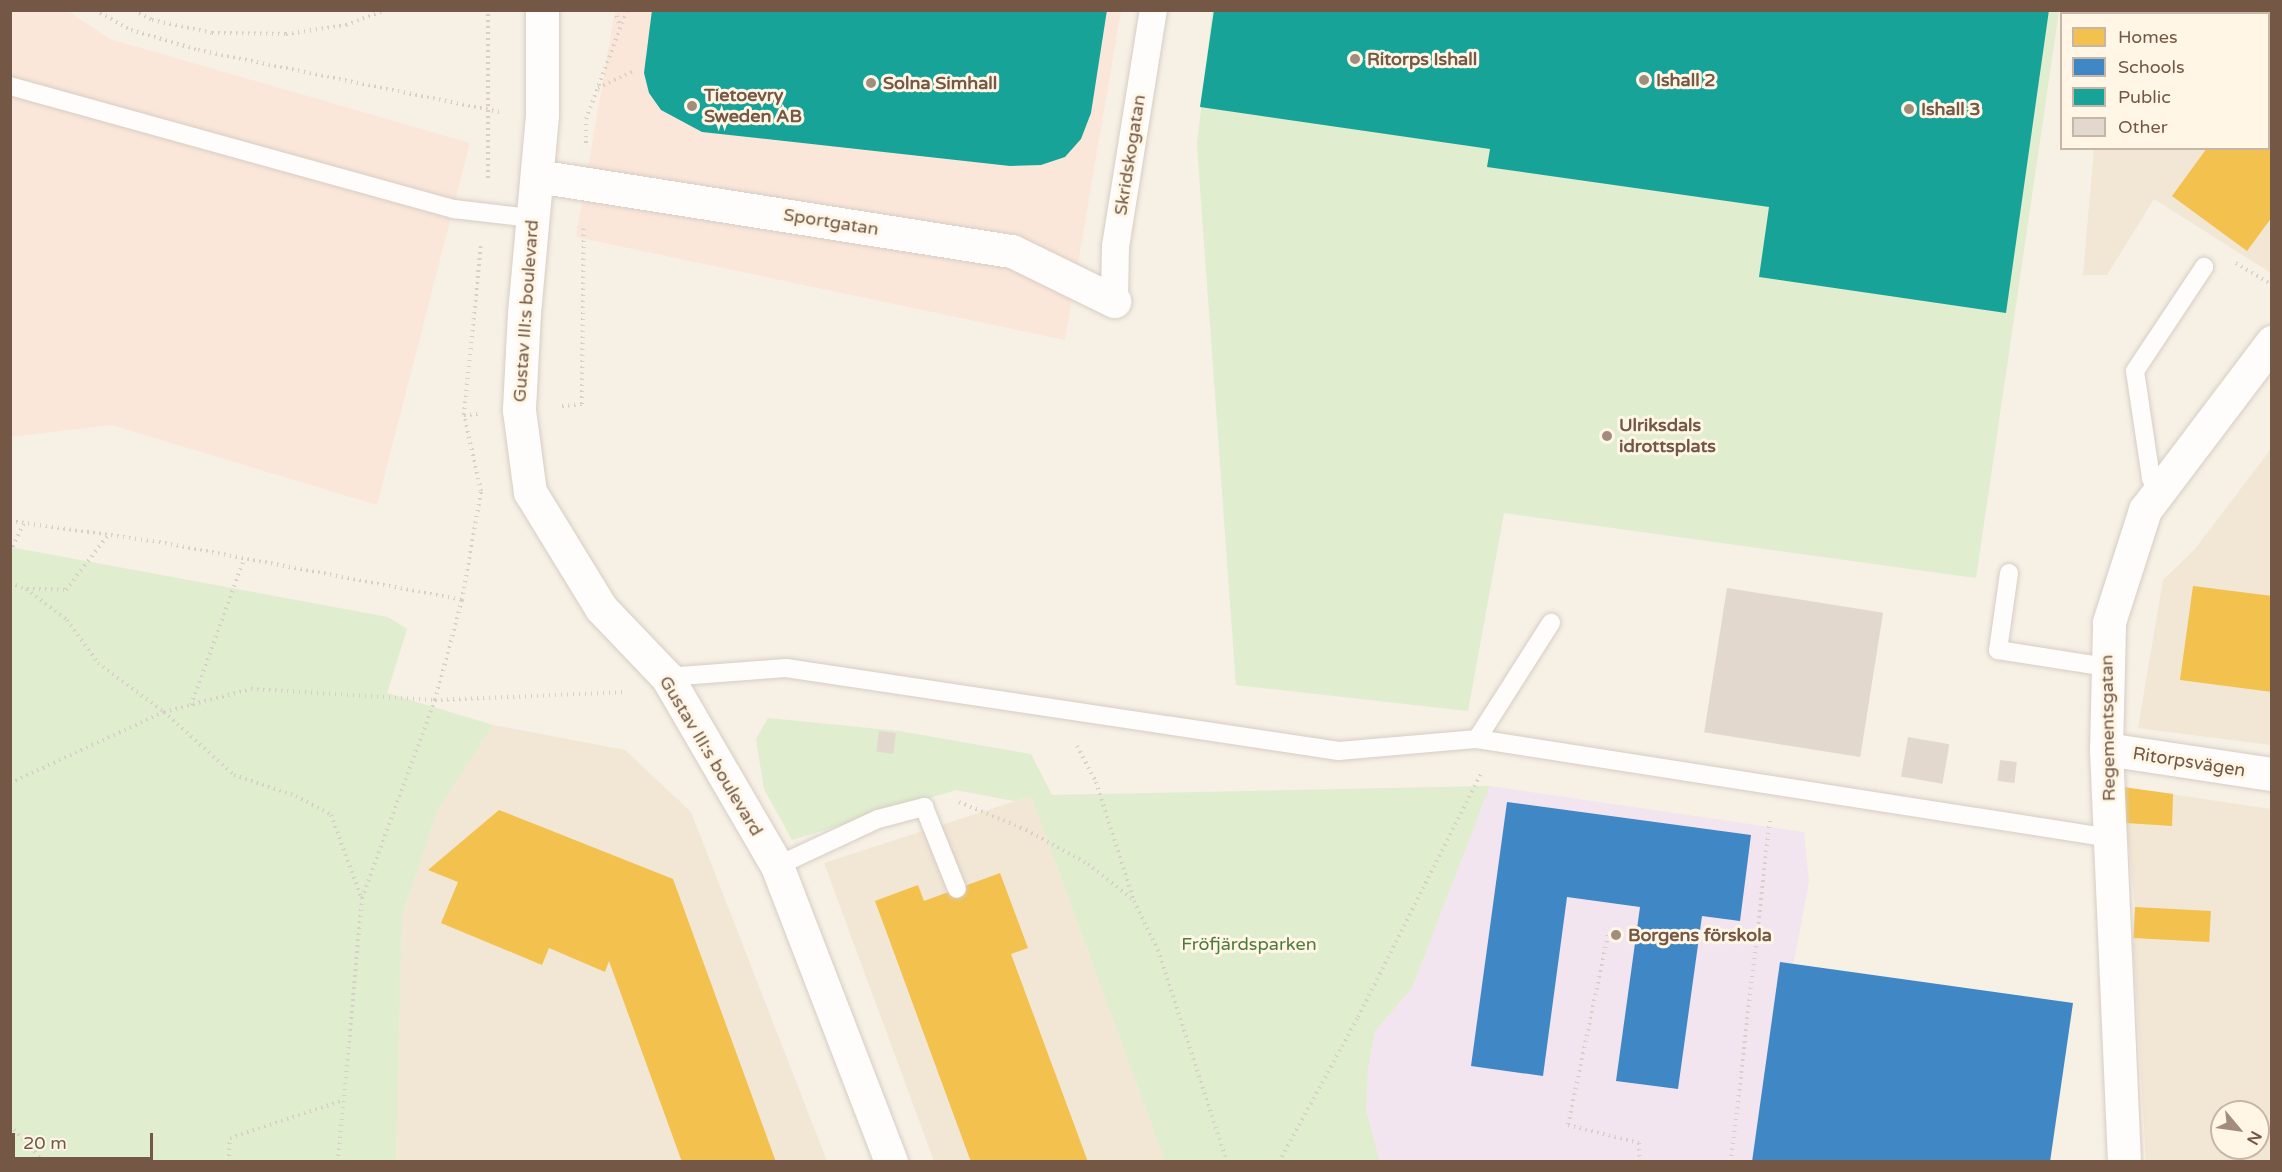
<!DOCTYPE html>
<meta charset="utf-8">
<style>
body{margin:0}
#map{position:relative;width:2282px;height:1172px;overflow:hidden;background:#f6f0e5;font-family:"Varela Round",sans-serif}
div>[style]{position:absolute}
.residential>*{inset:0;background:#f2e6d5}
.commercial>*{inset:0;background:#fbe7da}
.education>*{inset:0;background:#f2e5f0}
.green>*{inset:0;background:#e0edcf}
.homes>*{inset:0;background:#f2c14e;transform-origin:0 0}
.schools>*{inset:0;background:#3f88c5}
.public>*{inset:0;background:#17a398}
.building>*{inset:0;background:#e3d8cd;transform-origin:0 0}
.path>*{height:4px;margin-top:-2px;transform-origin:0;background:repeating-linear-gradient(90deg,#d7cfc8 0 1.5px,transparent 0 6px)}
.roads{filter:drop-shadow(0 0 2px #d7cdc3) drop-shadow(0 0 2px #d7cdc3)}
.service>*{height:18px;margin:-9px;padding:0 9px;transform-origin:9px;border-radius:9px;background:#fefdfb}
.pedestrian>*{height:27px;margin:-13.5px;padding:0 13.5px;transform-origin:13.5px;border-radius:13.5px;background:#fefdfb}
.minor>*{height:33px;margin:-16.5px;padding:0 16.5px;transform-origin:16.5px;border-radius:16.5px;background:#fefdfb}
.dots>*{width:16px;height:16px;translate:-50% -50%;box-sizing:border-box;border:3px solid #fff6e6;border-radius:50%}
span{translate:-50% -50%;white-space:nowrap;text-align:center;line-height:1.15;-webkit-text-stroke:6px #fff6e6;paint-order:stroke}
.poi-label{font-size:18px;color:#745745;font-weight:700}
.left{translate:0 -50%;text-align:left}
.street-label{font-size:18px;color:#745745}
.park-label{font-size:18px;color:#4d7b3d}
.frame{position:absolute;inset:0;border:12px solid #745745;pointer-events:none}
.legend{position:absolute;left:2060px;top:12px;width:210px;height:138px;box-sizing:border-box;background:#fff6e6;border:2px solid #c7b6a6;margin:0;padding:8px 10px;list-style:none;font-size:18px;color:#745745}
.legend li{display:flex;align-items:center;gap:12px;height:30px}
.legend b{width:30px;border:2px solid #c7b6a6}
.north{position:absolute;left:2210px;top:1100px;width:60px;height:60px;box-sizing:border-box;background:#fff6e6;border:2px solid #c7b6a6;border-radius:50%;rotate:119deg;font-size:16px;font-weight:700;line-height:24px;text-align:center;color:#745745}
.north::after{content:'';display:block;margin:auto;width:21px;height:27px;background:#a28d7d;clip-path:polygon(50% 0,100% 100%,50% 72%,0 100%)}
.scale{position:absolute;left:12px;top:1133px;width:141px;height:27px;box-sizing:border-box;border:3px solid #745745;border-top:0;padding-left:8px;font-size:18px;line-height:21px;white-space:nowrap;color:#745745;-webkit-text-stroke:4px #fff6e6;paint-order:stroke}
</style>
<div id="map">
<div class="residential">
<div style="clip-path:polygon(2168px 11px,2271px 11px,2271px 273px,2154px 199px,2107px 275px,2083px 275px,2094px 149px,2268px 148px,2268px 14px,2166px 13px)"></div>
<div style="clip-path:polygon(2271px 449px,2271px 745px,2138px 728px,2163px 580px,2195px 549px)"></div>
<div style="clip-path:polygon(493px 725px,625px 750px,691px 812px,827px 1161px,396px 1162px,402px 915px,437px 811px)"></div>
<div style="clip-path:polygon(evenodd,2123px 787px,2271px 809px,2271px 1161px,2146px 1161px,2133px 938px,2135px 907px,2123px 787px,2222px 1112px,2258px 1112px,2258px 1148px,2222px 1148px,2222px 1112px)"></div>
<div style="clip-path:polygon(1031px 796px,1165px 1161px,934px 1161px,824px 863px)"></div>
</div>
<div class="commercial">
<div style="clip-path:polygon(10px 11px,68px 11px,110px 39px,470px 143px,377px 505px,111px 425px,11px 437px)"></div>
<div style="clip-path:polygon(615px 11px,1121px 11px,1065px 340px,576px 237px)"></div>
</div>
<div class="education">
<div style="clip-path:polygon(1490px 786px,1804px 832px,1809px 882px,1756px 1161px,1380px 1161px,1366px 1110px,1368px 1069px,1375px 1031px,1412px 988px)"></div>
</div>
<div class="green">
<div style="clip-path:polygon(1212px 11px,2059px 11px,1976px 578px,1504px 513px,1468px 711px,1236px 685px,1197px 145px)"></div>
<div style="clip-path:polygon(10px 547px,388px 617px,407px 629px,387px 693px,493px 725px,437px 811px,402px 915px,396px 1161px,11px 1161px)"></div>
<div style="clip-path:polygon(768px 718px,899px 731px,1031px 754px,1052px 795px,1490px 786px,1412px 988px,1375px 1031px,1368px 1069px,1366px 1110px,1380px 1161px,1165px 1161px,1031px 796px,1014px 801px,956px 790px,792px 840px,764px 789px,756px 739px)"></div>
</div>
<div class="homes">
<div style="clip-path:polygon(2272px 62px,2272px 217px,2247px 251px,2172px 196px,2207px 148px,2268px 148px)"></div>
<div style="clip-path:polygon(2193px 586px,2272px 596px,2272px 692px,2180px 680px)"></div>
<div style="clip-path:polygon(2123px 787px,2173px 794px,2172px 826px,2126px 823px)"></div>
<div style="clip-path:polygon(499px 810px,673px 879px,776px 1162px,682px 1162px,609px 961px,605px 972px,549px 948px,542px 965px,441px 923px,458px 882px,428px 870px)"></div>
<div style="clip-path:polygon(1000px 873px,1028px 948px,1011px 954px,1088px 1162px,971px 1162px,875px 901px,918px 885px,924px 901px)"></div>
<div style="left:2135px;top:907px;width:76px;height:31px;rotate:3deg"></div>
</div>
<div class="schools">
<div style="clip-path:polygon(1507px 802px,1751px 835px,1740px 921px,1702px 916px,1678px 1089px,1616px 1081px,1640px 907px,1567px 897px,1543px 1076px,1471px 1066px)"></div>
<div style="clip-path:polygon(1780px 962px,2073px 1003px,2050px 1162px,1752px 1162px)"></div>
</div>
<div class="public">
<div style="clip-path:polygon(652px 10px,1107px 10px,1091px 113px,1081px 139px,1065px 157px,1041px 165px,1010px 166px,702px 132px,661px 110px,649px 93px,644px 73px)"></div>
<div style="clip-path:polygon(1214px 10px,2049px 10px,2006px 313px,1759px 277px,1769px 207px,1487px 167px,1490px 149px,1200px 107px)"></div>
</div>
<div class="building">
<div style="left:1727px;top:588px;width:158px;height:146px;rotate:9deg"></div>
<div style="left:879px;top:731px;width:17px;height:21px;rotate:7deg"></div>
<div style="left:1908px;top:737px;width:42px;height:40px;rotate:10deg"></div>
<div style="left:2000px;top:760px;width:17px;height:21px;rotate:7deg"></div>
</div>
<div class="path">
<div style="left:95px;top:10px;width:41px;rotate:29.1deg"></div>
<div style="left:131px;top:30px;width:70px;rotate:16.6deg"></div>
<div style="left:198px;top:50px;width:308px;rotate:11.6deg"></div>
<div style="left:134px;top:10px;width:21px;rotate:29deg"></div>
<div style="left:152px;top:20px;width:61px;rotate:12.2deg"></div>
<div style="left:212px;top:33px;width:74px;rotate:0.8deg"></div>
<div style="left:286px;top:34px;width:61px;rotate:-8.5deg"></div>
<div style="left:346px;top:25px;width:43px;rotate:-20.6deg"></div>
<div style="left:615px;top:10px;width:15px;rotate:74deg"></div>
<div style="left:598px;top:88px;width:41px;rotate:-25.9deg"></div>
<div style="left:586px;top:143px;width:24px;rotate:-90deg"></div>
<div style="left:586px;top:119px;width:116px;rotate:-69.4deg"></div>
<div style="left:488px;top:178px;width:168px;rotate:-90deg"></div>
<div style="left:2236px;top:263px;width:42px;rotate:31.4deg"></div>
<div style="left:562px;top:406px;width:20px;rotate:-6deg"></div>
<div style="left:582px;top:404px;width:179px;rotate:-89.4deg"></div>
<div style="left:464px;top:415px;width:15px;rotate:-4deg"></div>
<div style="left:10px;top:521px;width:150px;rotate:8deg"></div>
<div style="left:159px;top:542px;width:309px;rotate:10.8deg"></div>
<div style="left:10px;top:552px;width:32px;rotate:-64deg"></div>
<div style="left:10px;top:583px;width:17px;rotate:21deg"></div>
<div style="left:26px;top:589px;width:51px;rotate:37.1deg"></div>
<div style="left:67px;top:620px;width:53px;rotate:54.2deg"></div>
<div style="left:98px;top:663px;width:82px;rotate:36.6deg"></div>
<div style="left:164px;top:712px;width:94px;rotate:42deg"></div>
<div style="left:234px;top:775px;width:65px;rotate:18.7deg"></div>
<div style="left:296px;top:796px;width:40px;rotate:28deg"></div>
<div style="left:331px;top:815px;width:87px;rotate:69.9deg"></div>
<div style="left:27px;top:589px;width:39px;rotate:1deg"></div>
<div style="left:66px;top:590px;width:69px;rotate:-52.6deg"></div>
<div style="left:191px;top:705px;width:155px;rotate:-70deg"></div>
<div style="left:1077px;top:746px;width:41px;rotate:62.2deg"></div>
<div style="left:1096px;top:782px;width:125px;rotate:72.3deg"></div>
<div style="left:1134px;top:901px;width:55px;rotate:63.9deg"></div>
<div style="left:1158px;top:950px;width:223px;rotate:72deg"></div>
<div style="left:10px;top:783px;width:170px;rotate:-24.8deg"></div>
<div style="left:164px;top:712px;width:90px;rotate:-14.8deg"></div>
<div style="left:251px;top:689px;width:184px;rotate:3.4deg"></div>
<div style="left:435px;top:700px;width:188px;rotate:-2.4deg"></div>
<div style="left:959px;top:802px;width:73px;rotate:22.7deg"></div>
<div style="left:1026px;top:830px;width:71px;rotate:28.7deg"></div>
<div style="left:1088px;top:864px;width:56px;rotate:38.5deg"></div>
<div style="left:1608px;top:935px;width:194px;rotate:101.9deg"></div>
<div style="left:1568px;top:1125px;width:73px;rotate:14.2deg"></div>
<div style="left:1639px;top:1143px;width:19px;rotate:87deg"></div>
<div style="left:10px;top:1125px;width:50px;rotate:47.4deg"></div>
<div style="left:119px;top:1162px;width:2px"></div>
<div style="left:229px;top:1162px;width:24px;rotate:-88deg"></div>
<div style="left:230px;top:1138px;width:120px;rotate:-18.4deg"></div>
<div style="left:338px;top:1162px;width:265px;rotate:-84.8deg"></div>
<div style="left:362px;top:898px;width:211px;rotate:-69.8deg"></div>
<div style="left:435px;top:700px;width:104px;rotate:-74.9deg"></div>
<div style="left:462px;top:600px;width:111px;rotate:-80.1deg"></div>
<div style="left:481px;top:491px;width:78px;rotate:-102.6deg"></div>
<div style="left:464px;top:415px;width:171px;rotate:-84.3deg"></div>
<div style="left:1279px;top:1162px;width:165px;rotate:-61.4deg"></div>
<div style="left:1358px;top:1017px;width:272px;rotate:-63.2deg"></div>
<div style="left:1731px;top:1162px;width:344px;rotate:-83.5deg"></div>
</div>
<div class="roads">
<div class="service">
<div style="left:10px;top:86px;width:461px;rotate:15.5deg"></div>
<div style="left:454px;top:209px;width:78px;rotate:6.7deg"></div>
<div style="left:2158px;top:492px;width:16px;rotate:-117deg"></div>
<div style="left:2151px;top:478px;width:108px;rotate:-98.5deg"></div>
<div style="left:2135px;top:371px;width:125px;rotate:-56.4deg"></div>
<div style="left:2009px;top:573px;width:78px;rotate:98.1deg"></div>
<div style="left:1998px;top:650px;width:109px;rotate:8.9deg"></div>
<div style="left:667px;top:677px;width:119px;rotate:-4.3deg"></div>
<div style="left:786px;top:668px;width:559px;rotate:8.54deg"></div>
<div style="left:1339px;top:751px;width:139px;rotate:-5deg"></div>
<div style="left:1477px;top:739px;width:138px;rotate:-57.5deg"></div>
<div style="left:1477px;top:739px;width:642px;rotate:8.88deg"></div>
<div style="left:777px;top:866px;width:111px;rotate:-25deg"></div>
<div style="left:878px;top:819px;width:48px;rotate:-14.6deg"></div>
<div style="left:924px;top:807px;width:88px;rotate:68.1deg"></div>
</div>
<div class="pedestrian">
<div style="left:1114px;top:301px;width:55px;rotate:-89deg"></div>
<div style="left:1115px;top:246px;width:239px;rotate:-80.9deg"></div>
</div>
<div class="minor">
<div style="left:542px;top:10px;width:105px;rotate:90deg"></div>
<div style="left:542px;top:115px;width:199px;rotate:95.2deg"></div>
<div style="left:524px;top:313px;width:97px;rotate:93deg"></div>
<div style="left:519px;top:410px;width:83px;rotate:82.4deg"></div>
<div style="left:530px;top:492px;width:136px;rotate:58.5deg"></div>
<div style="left:601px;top:608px;width:95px;rotate:46.3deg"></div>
<div style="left:667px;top:677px;width:219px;rotate:59.8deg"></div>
<div style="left:777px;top:866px;width:317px;rotate:68.9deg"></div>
<div style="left:537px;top:176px;width:481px;rotate:9deg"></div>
<div style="left:1012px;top:251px;width:114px;rotate:26.1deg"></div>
<div style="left:2106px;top:749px;width:168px;rotate:8.6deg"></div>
<div style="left:2124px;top:1162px;width:413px;rotate:-92.5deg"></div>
<div style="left:2106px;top:749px;width:127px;rotate:-88.6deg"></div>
<div style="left:2109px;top:622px;width:118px;rotate:-72.2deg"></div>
<div style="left:2145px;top:510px;width:211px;rotate:-52.9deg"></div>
</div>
</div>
<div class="dots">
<div style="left:1355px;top:59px;background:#a28d7d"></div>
<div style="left:1644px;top:80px;background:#a28d7d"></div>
<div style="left:871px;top:83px;background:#a28d7d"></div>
<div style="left:692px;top:106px;background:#a28d7d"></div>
<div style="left:1909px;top:109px;background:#a28d7d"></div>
<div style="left:1607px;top:436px;background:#a28d7d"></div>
<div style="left:1616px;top:935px;background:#a28d7d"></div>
</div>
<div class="poi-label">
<span class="left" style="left:1367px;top:59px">Ritorps Ishall</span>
<span class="left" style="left:1656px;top:80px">Ishall 2</span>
<span class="left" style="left:883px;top:83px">Solna Simhall</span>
<span class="left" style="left:704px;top:106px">Tietoevry<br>Sweden AB</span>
<span class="left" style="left:1921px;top:109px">Ishall 3</span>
<span class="left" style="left:1619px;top:436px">Ulriksdals<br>idrottsplats</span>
<span class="left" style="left:1628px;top:935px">Borgens förskola</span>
</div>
<div class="street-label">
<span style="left:1130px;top:155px;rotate:-81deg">Skridskogatan</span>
<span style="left:831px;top:222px;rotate:9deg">Sportgatan</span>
<span style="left:526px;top:311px;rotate:-86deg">Gustav III:s boulevard</span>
<span style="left:2108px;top:728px;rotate:-91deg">Regementsgatan</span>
<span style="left:711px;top:756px;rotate:59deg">Gustav III:s boulevard</span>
<span style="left:2189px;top:762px;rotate:9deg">Ritorpsvägen</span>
</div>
<div class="park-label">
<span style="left:1249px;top:944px">Fröfjärdsparken</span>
</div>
<div class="frame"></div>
<ul class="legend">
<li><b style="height:16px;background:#f2c14e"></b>Homes</li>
<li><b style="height:16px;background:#3f88c5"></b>Schools</li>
<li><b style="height:16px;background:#17a398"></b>Public</li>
<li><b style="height:16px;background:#e3d8cd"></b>Other</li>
</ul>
<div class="north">N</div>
<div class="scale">20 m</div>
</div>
